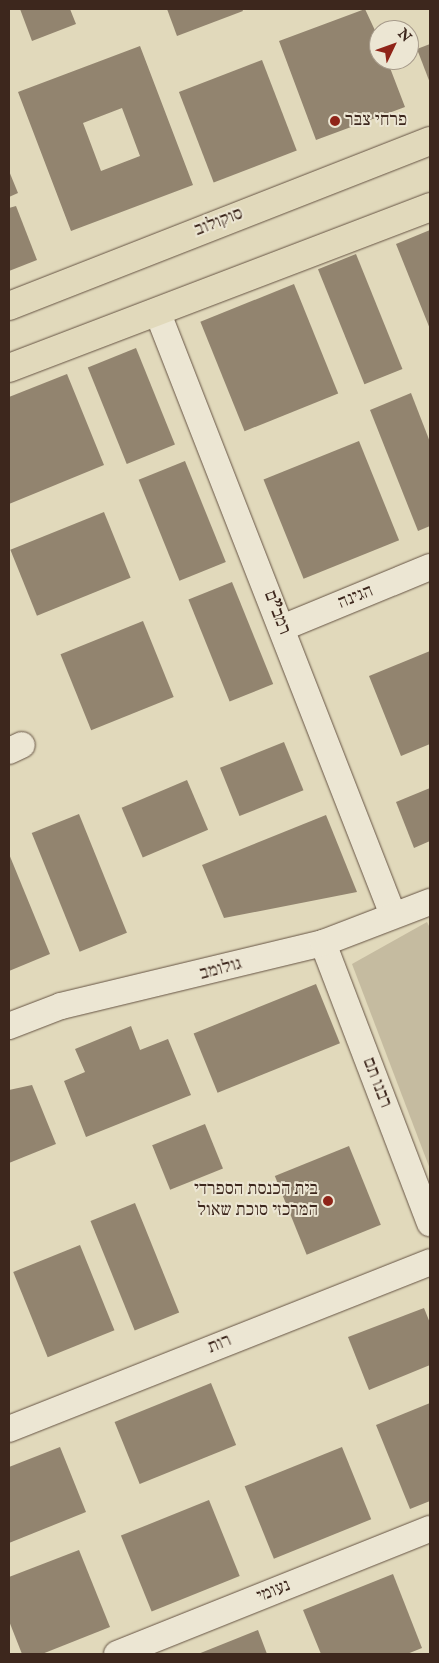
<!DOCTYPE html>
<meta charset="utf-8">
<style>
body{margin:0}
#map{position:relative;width:439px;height:1663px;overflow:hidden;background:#e1d9bb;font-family:"IM FELL English","Frank Ruhl Libre",serif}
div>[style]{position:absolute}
.green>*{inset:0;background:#c5bba0}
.building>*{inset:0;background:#92846f;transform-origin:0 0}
.roads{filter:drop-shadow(0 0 1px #665444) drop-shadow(0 0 1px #665444)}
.minor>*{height:26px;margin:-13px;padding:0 13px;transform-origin:13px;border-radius:13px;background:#ece6d3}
.primary>*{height:28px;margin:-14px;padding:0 14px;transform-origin:14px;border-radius:14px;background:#e1d9bb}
.dots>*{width:14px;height:14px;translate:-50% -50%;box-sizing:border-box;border:2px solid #ece6d3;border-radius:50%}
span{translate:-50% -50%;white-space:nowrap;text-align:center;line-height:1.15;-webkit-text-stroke:4px #ece6d3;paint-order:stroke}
.poi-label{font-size:18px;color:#3d271d}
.left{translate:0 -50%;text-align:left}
.right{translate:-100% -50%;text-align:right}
.street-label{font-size:18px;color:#3d271d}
.frame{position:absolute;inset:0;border:10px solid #3d271d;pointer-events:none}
.north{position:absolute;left:369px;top:20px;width:50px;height:50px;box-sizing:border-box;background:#ece6d3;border:1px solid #a69a8a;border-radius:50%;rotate:48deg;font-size:14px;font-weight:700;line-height:20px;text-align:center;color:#3d271d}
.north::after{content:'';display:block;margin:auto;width:18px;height:22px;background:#8f2418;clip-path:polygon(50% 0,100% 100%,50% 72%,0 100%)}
</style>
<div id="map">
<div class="green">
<div style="clip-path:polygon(427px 922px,430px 928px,430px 1169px,352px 964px)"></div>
</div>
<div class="building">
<div style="clip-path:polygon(20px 9px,70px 9px,76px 24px,32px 41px)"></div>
<div style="clip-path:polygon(167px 9px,242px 9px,243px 11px,177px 36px)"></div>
<div style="clip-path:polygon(365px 9px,379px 39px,379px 60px,387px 60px,405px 107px,316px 140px,279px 41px)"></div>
<div style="clip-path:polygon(430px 44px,430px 83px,417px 49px)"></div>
<div style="clip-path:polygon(evenodd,140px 46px,193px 185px,71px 231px,18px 92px,140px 46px,122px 108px,140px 156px,101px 171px,83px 123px,122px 108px)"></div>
<div style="left:262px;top:60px;width:97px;height:89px;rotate:69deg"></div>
<div style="clip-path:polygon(9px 171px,18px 193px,9px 197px)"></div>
<div style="clip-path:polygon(16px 206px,37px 260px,9px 271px,9px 208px)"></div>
<div style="clip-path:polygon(430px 230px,430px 329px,396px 244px)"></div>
<div style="left:356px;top:254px;width:124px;height:41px;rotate:68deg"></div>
<div style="left:294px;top:284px;width:118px;height:101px;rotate:68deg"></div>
<div style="left:136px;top:348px;width:104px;height:52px;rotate:68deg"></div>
<div style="clip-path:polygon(67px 374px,104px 465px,9px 504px,9px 397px)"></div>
<div style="clip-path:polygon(411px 393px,430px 442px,430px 526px,418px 531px,370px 410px)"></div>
<div style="left:359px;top:441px;width:107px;height:103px;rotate:68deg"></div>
<div style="left:185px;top:461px;width:109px;height:50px;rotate:68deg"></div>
<div style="left:104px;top:512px;width:71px;height:101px;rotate:68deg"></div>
<div style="left:232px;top:582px;width:110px;height:47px;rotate:68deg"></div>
<div style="left:143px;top:621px;width:82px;height:89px;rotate:68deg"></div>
<div style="clip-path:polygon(430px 651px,430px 744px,401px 756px,369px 676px)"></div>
<div style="left:284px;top:742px;width:52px;height:69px;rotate:68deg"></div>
<div style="left:187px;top:780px;width:54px;height:71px;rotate:67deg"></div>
<div style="clip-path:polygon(430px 788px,430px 841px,414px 848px,396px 802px)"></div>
<div style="left:79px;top:814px;width:128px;height:51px;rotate:68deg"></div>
<div style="clip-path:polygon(326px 815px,357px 892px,224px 918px,202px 865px)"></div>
<div style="clip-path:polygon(9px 854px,50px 954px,9px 971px)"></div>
<div style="left:316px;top:984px;width:64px;height:132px;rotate:68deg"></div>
<div style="clip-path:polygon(131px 1026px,140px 1050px,168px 1039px,191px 1095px,86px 1137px,64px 1081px,85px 1072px,75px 1049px)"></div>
<div style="clip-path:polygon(32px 1085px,56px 1144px,9px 1163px,9px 1090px)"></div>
<div style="left:205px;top:1124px;width:48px;height:57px;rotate:68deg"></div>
<div style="left:349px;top:1146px;width:85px;height:80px;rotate:68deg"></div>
<div style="left:135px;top:1203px;width:118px;height:48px;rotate:68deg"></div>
<div style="left:80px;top:1245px;width:92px;height:72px;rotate:68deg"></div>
<div style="clip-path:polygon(424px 1308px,430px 1323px,430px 1365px,369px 1390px,348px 1337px)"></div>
<div style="left:211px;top:1383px;width:67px;height:104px;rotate:68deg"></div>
<div style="clip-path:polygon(430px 1403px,430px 1501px,410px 1509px,376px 1425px)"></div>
<div style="clip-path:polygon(60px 1447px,86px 1512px,9px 1543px,9px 1467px)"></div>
<div style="left:342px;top:1447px;width:78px;height:105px;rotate:68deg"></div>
<div style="left:209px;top:1500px;width:82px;height:95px;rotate:68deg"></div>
<div style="clip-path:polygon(79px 1550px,110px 1627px,42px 1654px,22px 1654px,9px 1621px,9px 1577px)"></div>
<div style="clip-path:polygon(393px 1574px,422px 1648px,407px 1654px,321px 1654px,303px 1610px)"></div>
<div style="clip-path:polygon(258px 1630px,267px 1654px,198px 1654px)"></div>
</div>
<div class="roads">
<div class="minor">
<div style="left:157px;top:311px;width:648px;rotate:68.66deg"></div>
<div style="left:282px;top:628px;width:160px;rotate:-22.4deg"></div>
<div style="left:9px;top:751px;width:14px;rotate:-25deg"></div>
<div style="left:323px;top:943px;width:300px;rotate:69.1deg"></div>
<div style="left:9px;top:1026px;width:56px;rotate:-21deg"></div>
<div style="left:61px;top:1006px;width:269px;rotate:-13.5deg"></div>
<div style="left:323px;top:943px;width:115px;rotate:-21deg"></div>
<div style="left:9px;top:1429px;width:453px;rotate:-21.6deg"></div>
<div style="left:117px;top:1654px;width:337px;rotate:-21.8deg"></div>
</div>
<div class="primary">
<div style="left:9px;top:306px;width:452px;rotate:-21.4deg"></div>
<div style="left:9px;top:368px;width:451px;rotate:-20.9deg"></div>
</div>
</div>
<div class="dots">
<div style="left:335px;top:121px;background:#8f2418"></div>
<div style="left:328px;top:1201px;background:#8f2418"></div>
</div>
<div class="poi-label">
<span class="left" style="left:345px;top:121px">פרחי צבר</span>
<span class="right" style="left:318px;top:1201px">בית הכנסת הספרדי<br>המרכזי סוכת שאול</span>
</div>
<div class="street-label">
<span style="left:219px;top:223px;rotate:-21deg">סוקולוב</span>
<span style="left:356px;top:598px;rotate:-22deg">הגינה</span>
<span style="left:276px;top:613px;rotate:69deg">רמב"ם</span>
<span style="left:221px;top:970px;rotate:-15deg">גולומב</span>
<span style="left:376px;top:1083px;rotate:69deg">רבנו תם</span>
<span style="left:220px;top:1345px;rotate:-22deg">רות</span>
<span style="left:274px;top:1592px;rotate:-22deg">נעומי</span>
</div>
<div class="frame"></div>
<div class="north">N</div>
</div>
